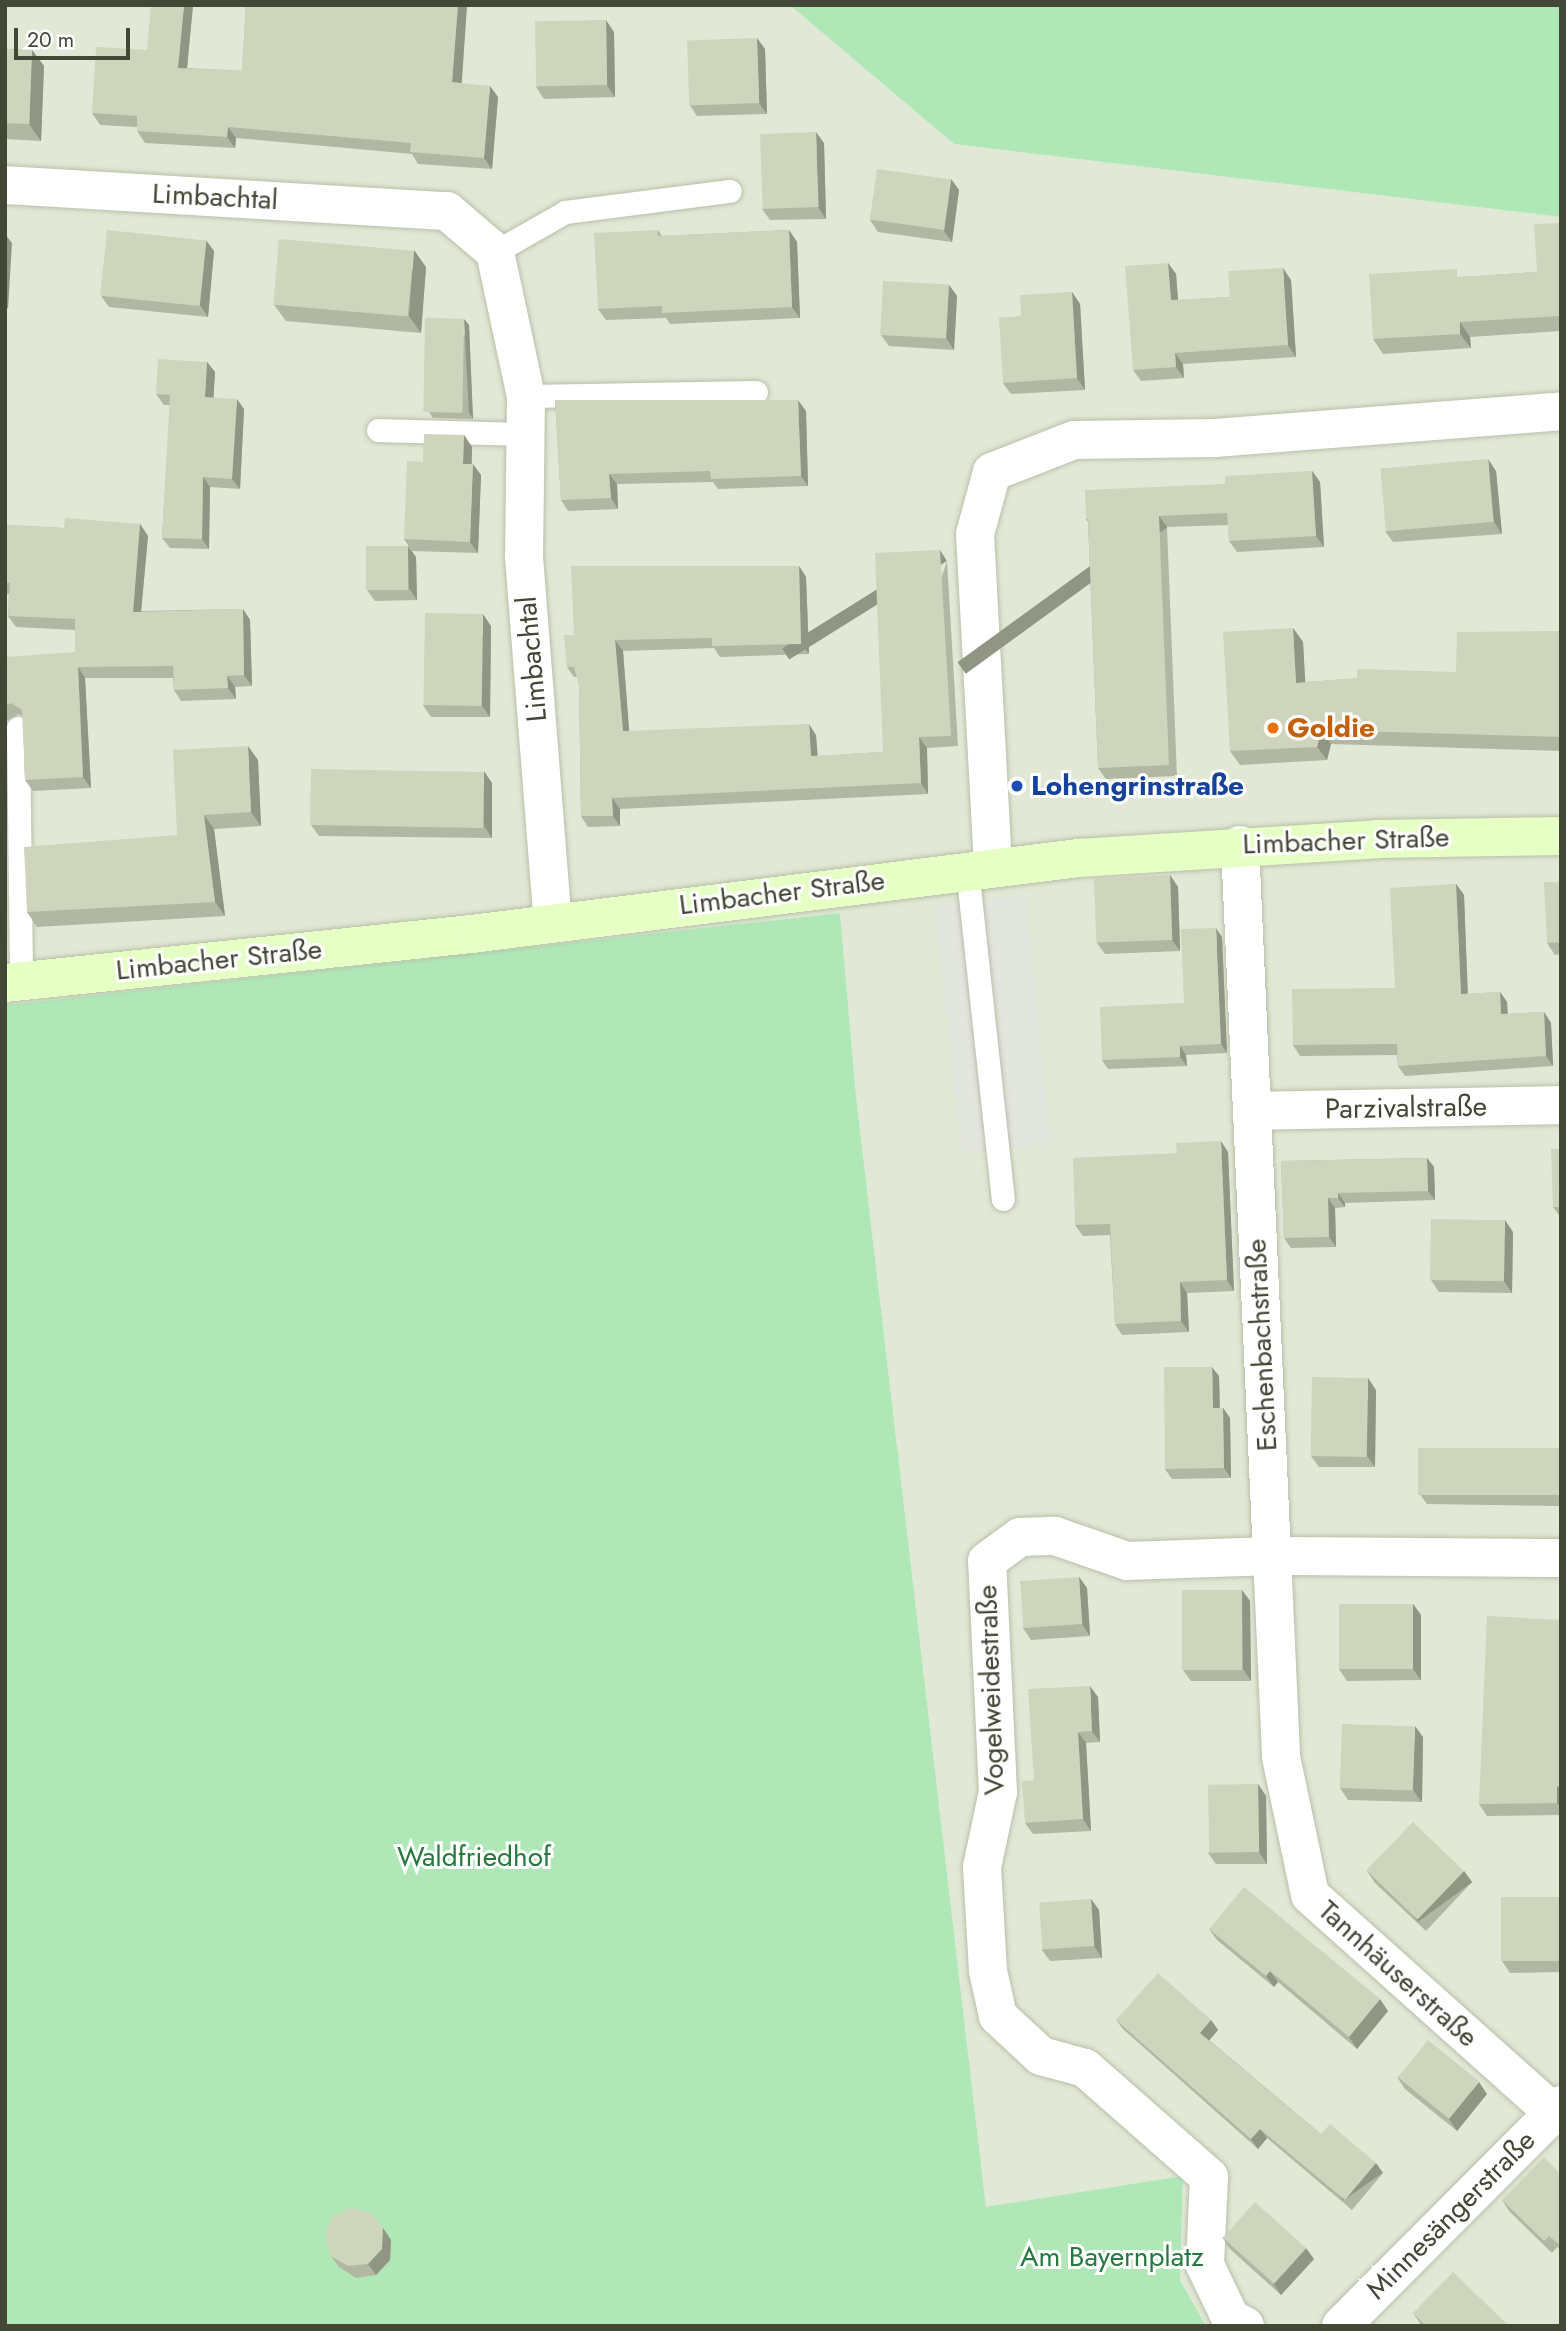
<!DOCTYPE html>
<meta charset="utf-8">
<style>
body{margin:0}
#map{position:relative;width:1566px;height:2331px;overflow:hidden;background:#eff4e7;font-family:Jost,sans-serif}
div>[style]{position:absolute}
.residential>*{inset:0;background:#e1e8d5}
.green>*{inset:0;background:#afe8b6}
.parking>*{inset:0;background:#e3e5df;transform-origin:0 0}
.roads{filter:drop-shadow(0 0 2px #b8bfa9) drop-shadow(0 0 2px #b8bfa9)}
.service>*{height:23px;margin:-11.5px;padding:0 11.5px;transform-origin:11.5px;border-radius:11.5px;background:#fff}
.minor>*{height:38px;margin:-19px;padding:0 19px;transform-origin:19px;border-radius:19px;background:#fff}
.secondary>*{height:38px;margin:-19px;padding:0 19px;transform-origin:19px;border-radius:19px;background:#e6ffc5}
.wall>*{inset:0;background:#b1b7a2}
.shaded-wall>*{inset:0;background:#909584;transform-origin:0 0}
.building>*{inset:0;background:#ced5bc;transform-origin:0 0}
.dots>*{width:19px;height:19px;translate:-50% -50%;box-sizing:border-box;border:4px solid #fff;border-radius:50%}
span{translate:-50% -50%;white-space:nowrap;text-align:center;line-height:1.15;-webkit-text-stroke:6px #fff;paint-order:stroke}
.street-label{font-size:28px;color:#424736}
.food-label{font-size:28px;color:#c56008;font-weight:700}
.left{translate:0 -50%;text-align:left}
.transit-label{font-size:28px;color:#164399;font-weight:700}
.park-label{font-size:28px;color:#287940}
.frame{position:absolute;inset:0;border:7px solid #424736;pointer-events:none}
.scale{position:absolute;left:14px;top:28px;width:116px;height:32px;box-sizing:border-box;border:4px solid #424736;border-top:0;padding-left:9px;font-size:21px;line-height:24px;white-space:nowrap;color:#424736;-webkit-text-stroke:5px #fff;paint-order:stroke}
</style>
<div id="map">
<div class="residential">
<div style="clip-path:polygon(5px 5px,791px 6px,954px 144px,1561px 217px,1561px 2326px,1206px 2326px,1180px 2280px,1183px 2176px,986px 2208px,856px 1096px,840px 913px,5px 1005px)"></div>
</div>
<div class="green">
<div style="clip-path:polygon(779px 5px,1561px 5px,1561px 217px,954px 144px,791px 6px)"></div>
<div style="clip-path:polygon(840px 913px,856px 1096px,986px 2207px,1183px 2176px,1180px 2280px,1206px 2326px,5px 2326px,5px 1005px)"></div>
</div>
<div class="parking">
<div style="left:1025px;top:896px;width:249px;height:90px;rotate:84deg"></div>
</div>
<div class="roads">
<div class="service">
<div style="left:495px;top:252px;width:81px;rotate:-29.7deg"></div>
<div style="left:565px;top:212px;width:166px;rotate:-7.3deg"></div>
<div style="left:526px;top:396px;width:230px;rotate:-1deg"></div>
<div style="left:378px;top:430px;width:145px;rotate:1.6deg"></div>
<div style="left:18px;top:728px;width:254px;rotate:89.3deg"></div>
<div style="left:967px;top:869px;width:332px;rotate:83.8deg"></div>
</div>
<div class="minor">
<div style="left:5px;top:185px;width:443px;rotate:3.4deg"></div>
<div style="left:447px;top:211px;width:63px;rotate:40.5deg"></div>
<div style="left:495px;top:252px;width:147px;rotate:77.9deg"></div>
<div style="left:526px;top:396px;width:161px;rotate:90.7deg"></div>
<div style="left:524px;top:557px;width:367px;rotate:85.5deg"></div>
<div style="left:1240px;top:845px;width:712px;rotate:87.42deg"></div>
<div style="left:1272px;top:1556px;width:289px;rotate:0.4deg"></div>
<div style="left:993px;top:866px;width:332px;rotate:-93.1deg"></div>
<div style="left:975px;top:534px;width:64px;rotate:-74.7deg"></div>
<div style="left:992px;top:472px;width:88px;rotate:-21.3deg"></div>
<div style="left:1074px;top:440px;width:140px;rotate:-0.8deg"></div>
<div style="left:1214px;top:438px;width:348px;rotate:-4.4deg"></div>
<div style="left:1252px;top:1111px;width:309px;rotate:-1.1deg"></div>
<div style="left:1245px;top:2326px;width:16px;rotate:-153deg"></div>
<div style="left:1231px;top:2319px;width:60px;rotate:-115.7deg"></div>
<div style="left:1205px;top:2265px;width:88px;rotate:-87.4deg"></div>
<div style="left:1209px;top:2177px;width:165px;rotate:-138.7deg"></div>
<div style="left:1085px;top:2068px;width:46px;rotate:-164.7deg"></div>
<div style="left:1041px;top:2056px;width:59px;rotate:-137.1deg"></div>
<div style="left:998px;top:2016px;width:46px;rotate:-102.5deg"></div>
<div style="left:988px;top:1971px;width:104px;rotate:-93.3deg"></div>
<div style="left:982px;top:1867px;width:77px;rotate:-78deg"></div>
<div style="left:998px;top:1792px;width:231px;rotate:-92.7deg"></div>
<div style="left:987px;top:1561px;width:41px;rotate:-36deg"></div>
<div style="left:1020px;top:1537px;width:35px;rotate:-2deg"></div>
<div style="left:1055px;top:1536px;width:76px;rotate:19.1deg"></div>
<div style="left:1127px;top:1561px;width:145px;rotate:-2deg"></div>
<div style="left:1272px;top:1556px;width:201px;rotate:87.4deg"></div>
<div style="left:1281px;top:1757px;width:141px;rotate:78.1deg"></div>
<div style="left:1310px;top:1895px;width:326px;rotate:41.8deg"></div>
<div style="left:1341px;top:2326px;width:312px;rotate:-45.1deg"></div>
</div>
<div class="secondary">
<div style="left:5px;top:983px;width:477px;rotate:-6deg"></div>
<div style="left:479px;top:933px;width:605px;rotate:-7.13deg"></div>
<div style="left:1079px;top:858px;width:299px;rotate:-3.6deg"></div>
<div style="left:1377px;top:839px;width:184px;rotate:-0.9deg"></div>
</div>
</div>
<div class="wall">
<div style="clip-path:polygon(193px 5px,187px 68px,242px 71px,246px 5px,467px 5px,461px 83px,498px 97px,492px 169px,418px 164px,412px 154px,236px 138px,235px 148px,145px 143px,137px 131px,137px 127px,100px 125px,92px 113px,147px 50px)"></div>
<div style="clip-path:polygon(614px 32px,615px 97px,544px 99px,536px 87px)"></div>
<div style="clip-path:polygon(757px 38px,765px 49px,767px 114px,697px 116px,689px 104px)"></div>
<div style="clip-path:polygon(5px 49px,32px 50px,44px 66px,41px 141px,5px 139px)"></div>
<div style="clip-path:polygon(824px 143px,826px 219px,770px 220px,762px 209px)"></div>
<div style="clip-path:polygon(951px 179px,959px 190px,952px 242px,878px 232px,870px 220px)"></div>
<div style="clip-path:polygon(1561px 223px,1561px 331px,1470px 337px,1471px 348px,1383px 354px,1373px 339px,1462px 277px,1537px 272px)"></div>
<div style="clip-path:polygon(658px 230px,662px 236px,789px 230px,797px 242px,800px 318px,670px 324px,666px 318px,606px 320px,598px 309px)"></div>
<div style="clip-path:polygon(214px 251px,208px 317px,109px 307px,101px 296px)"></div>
<div style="clip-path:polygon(1168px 263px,1176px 274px,1178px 300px,1230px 297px,1291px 280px,1296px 357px,1183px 364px,1184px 378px,1141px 381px,1133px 370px)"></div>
<div style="clip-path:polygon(426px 267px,421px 333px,286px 321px,274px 305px)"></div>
<div style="clip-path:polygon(949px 285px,957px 296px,954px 350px,889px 346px,881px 335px)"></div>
<div style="clip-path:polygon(1072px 292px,1080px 304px,1085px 390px,1011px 394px,1003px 383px,1021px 316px)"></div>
<div style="clip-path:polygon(469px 325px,473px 419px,433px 418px,429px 412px)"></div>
<div style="clip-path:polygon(207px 362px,215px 372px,213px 397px,244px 409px,240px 489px,210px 487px,209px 549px,170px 548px,162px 538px,170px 405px,164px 405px,156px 394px)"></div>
<div style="clip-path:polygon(555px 400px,806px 411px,808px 486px,718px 489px,713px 482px,617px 484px,618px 509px,568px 511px,561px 500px)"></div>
<div style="clip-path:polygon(464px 435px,472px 447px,472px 464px,481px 475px,478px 553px,412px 551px,404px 539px,423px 462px)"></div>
<div style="clip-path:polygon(1312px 471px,1320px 482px,1324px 547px,1237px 552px,1229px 541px,1228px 525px,1167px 527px,1177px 776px,1106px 779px,1098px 768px,1088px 522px,1086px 519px,1225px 484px)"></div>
<div style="clip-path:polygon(1496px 471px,1502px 534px,1393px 542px,1385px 531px)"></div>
<div style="clip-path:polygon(140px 524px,148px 536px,141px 611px,243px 609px,250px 620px,252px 686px,235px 687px,236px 699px,181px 701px,174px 690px,173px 678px,85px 678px,91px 788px,33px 791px,25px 780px,23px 717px,19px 714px,6px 721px,5px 768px,5px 669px,75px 652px,75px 630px,16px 627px,8px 616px,9px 594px,5px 594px,5px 525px,64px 528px)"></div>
<div style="clip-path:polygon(408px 546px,416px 557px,417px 600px,375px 601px,367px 590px)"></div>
<div style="clip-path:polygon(947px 561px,958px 746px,927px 748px,928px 794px,620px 809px,620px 826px,588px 827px,581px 816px,579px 686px,577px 677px,574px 677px,567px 667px,574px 635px,799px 566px,806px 577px,809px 654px,720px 657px,714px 648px,623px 651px,629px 731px,816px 735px,818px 756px,883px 752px)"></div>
<div style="clip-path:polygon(491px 626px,490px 717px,431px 717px,423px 705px)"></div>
<div style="clip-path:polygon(1293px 628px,1303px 642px,1305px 682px,1456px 672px,1561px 631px,1561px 751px,1331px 744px,1327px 760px,1240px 765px,1230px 751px)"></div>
<div style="clip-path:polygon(258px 760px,261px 826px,214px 829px,225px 916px,37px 927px,27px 912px,177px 835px)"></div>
<div style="clip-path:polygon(492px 783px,492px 838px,319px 836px,311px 825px)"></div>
<div style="clip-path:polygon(1170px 875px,1178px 887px,1180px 951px,1105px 954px,1097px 943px)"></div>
<div style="clip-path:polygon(1561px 882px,1561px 954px,1555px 955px,1547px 943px)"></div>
<div style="clip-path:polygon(1456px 884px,1464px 895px,1468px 994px,1500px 992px,1507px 1002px,1508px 1014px,1544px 1012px,1551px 1023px,1553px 1066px,1405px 1076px,1398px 1066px,1397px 1055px,1300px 1056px,1293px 1045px,1395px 988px)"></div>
<div style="clip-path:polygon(1222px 937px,1227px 1053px,1186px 1055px,1187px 1066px,1108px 1069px,1102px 1060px,1184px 1003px)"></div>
<div style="clip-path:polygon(1561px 1149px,1561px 1218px,1553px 1207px)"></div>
<div style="clip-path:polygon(1228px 1152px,1234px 1291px,1187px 1293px,1189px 1332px,1122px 1335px,1115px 1324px,1110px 1235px,1083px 1236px,1075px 1225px,1177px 1153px)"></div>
<div style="clip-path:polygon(1427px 1158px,1434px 1167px,1435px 1200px,1345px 1203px,1345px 1207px,1335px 1208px,1336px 1247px,1291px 1248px,1284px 1238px,1281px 1161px)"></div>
<div style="clip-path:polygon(1513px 1232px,1512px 1293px,1439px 1292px,1431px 1280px)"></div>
<div style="clip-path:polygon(1219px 1376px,1220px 1408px,1223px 1408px,1230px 1418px,1231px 1478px,1172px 1479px,1165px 1469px)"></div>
<div style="clip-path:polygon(1376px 1390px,1375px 1467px,1319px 1467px,1311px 1456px)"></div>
<div style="clip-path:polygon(1561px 1448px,1561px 1506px,1427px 1504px,1419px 1493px)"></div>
<div style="clip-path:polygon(1079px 1577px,1087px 1588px,1090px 1636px,1031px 1640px,1023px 1628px)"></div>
<div style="clip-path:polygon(1242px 1590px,1250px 1601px,1251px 1681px,1191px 1681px,1183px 1670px)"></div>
<div style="clip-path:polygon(1413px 1604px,1421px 1615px,1421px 1680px,1347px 1681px,1339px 1669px)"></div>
<div style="clip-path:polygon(1561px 1620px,1561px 1815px,1487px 1816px,1479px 1804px)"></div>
<div style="clip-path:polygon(1098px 1697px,1100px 1742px,1086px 1743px,1091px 1831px,1033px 1834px,1025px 1823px,1034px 1780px)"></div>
<div style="clip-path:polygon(1423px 1737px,1422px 1802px,1348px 1800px,1340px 1788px)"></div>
<div style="clip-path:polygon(1258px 1784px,1266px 1796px,1267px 1864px,1216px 1864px,1208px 1853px)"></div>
<div style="clip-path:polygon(1367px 1871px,1464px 1871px,1472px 1882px,1426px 1931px,1375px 1883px)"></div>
<div style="clip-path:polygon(1561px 1897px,1561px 1972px,1510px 1973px,1502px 1961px)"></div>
<div style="clip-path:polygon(1091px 1899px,1099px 1910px,1102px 1958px,1050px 1961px,1042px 1950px)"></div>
<div style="clip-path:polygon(1209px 1929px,1388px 2011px,1357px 2049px,1278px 1982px,1274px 1987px,1217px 1940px)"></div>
<div style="clip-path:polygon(1116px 2020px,1211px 2020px,1218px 2030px,1209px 2040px,1321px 2134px,1383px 2173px,1352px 2210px,1267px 2138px,1258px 2149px,1123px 2029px)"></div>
<div style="clip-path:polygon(1397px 2077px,1487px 2094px,1457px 2131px,1405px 2089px)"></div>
<div style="clip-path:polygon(1561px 2174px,1561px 2250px,1557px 2247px,1552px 2253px,1510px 2212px,1502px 2200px)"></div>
<div style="clip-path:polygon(383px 2228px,391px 2240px,390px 2260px,376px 2275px,356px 2278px,339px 2267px,331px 2256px)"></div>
<div style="clip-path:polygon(1222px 2237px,1314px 2259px,1281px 2295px,1230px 2249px)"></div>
<div style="clip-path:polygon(1413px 2313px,1509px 2326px,1422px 2326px)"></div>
</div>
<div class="shaded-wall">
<div style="clip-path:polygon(184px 5px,193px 5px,186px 79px,178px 68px)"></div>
<div style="clip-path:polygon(458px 5px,467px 5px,461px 94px,452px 82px)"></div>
<div style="clip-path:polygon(606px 20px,614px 32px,615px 97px,607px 85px)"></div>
<div style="clip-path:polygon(757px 38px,765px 49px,767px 114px,759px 103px)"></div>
<div style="clip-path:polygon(32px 50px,44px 66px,41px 141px,29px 124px)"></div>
<div style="clip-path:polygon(490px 86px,498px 97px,492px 169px,484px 158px)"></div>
<div style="clip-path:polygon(228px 127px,236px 138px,235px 148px,227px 137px)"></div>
<div style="clip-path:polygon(816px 132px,824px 143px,826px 219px,818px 207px)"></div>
<div style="clip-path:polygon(951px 179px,959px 190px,952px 242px,944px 231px)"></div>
<div style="clip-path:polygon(789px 230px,797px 242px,800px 318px,792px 307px)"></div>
<div style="clip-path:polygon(5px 234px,12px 243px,8px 309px,5px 305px)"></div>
<div style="clip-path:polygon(206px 240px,214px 251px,208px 317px,200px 305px)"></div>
<div style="clip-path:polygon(414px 250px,426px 267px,421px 333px,409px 316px)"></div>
<div style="clip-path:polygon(1168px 263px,1176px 274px,1179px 312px,1171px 300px)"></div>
<div style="clip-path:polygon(1283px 268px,1291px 280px,1296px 357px,1288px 345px)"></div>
<div style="clip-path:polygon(949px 285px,957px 296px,954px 350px,946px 338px)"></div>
<div style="clip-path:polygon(1072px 292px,1080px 304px,1085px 390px,1077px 378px)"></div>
<div style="clip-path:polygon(464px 319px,469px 325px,473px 419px,469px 413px)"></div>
<div style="clip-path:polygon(1460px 322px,1470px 337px,1471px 348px,1460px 334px)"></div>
<div style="clip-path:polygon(1175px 353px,1183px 364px,1184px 378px,1176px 367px)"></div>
<div style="clip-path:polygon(207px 362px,215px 372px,213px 408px,205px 397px)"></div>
<div style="clip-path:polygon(237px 399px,244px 409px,240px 489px,232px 479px)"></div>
<div style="clip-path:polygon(798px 400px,806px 411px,808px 486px,801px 476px)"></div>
<div style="clip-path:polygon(464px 435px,472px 447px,471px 475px,463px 464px)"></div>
<div style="clip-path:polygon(1488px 459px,1496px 471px,1502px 534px,1494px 522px)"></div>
<div style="clip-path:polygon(473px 464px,481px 475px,478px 553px,470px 542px)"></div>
<div style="clip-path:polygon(1312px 471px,1320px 482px,1324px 547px,1316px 536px)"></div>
<div style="clip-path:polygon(609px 474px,617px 484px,618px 509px,611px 498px)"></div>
<div style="clip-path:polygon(203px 477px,210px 487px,209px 549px,202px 539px)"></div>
<div style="left:1159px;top:516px;width:14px;height:249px;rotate:54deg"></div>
<div style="clip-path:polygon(140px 524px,148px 536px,140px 623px,133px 612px)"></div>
<div style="clip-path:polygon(408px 546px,416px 557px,417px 600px,409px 588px)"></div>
<div style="left:940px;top:550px;width:13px;height:186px;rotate:58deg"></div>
<div style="clip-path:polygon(799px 566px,806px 577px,809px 654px,801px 644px)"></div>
<div style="clip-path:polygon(243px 609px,250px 620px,252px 686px,244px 675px)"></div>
<div style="clip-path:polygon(483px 614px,491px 626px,490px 717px,482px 706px)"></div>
<div style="clip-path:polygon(1293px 628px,1303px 642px,1306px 696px,1296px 683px)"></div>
<div style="clip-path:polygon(615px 640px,623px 651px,630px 742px,623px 731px)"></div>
<div style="clip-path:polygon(78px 667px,85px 678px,91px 788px,83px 777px)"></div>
<div style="clip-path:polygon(227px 676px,235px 687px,236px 699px,228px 688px)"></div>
<div style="clip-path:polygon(5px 719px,6px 721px,5px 768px)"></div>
<div style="clip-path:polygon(809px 724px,816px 735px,818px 767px,811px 756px)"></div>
<div style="clip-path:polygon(1321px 730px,1331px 744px,1327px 760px,1317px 747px)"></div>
<div style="clip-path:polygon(919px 737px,927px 748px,928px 794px,921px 783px)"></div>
<div style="clip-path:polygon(248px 746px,258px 760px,261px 826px,251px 812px)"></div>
<div style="clip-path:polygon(484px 771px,492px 783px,492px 838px,484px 826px)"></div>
<div style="clip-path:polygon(612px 798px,620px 809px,620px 826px,613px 816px)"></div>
<div style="clip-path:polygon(204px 815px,214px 829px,225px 916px,215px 902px)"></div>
<div style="left:5px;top:862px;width:1px;height:61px;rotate:45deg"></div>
<div style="clip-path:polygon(1170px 875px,1178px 887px,1180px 951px,1172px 940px)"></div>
<div style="clip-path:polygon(1456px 884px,1464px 895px,1468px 1004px,1461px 994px)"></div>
<div style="clip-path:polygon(1216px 928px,1222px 937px,1227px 1053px,1221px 1044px)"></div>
<div style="clip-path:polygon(1500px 992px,1507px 1002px,1508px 1024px,1501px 1014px)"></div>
<div style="clip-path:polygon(1544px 1012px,1551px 1023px,1553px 1066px,1546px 1056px)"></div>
<div style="clip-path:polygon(1180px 1046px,1186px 1055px,1187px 1066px,1180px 1057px)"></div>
<div style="clip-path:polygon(1221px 1141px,1228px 1152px,1234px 1291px,1227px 1280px)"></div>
<div style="clip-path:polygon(1427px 1158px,1434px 1167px,1435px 1200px,1428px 1191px)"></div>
<div style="clip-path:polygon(1338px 1193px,1345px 1203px,1345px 1207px,1338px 1198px)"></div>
<div style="clip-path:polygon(1328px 1198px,1335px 1208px,1336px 1247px,1329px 1237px)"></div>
<div style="clip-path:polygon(1505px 1220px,1513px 1232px,1512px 1293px,1504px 1281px)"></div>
<div style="clip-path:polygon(1180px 1282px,1187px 1293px,1189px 1332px,1181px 1321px)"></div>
<div style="clip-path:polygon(1212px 1367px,1219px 1376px,1220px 1418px,1213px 1408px)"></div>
<div style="clip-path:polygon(1368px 1378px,1376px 1390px,1375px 1467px,1367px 1456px)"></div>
<div style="clip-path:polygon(1223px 1408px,1230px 1418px,1231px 1478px,1224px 1468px)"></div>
<div style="clip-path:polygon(1079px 1577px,1087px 1588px,1090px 1636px,1082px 1624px)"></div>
<div style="clip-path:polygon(1242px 1590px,1250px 1601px,1251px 1681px,1243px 1669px)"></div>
<div style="clip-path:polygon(1413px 1604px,1421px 1615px,1421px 1680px,1413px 1669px)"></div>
<div style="clip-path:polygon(1090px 1686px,1098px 1697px,1100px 1742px,1092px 1731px)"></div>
<div style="clip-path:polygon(1415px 1726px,1423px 1737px,1422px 1802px,1413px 1790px)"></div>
<div style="clip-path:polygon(1078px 1732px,1086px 1743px,1091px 1831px,1083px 1819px)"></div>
<div style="clip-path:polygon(1258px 1784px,1266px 1796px,1267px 1864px,1259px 1852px)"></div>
<div style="clip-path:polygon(1557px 1786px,1561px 1791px,1561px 1808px,1557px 1803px)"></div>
<div style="left:1464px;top:1871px;width:14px;height:67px;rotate:54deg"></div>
<div style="clip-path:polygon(1091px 1899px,1099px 1910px,1102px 1958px,1094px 1946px)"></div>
<div style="clip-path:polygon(1270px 1971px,1278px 1982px,1274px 1987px,1266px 1976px)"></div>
<div style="clip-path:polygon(1380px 1999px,1388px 2011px,1357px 2049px,1349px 2037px)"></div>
<div style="clip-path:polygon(1211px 2020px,1218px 2030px,1207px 2043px,1200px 2033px)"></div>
<div style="clip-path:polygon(1479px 2082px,1487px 2094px,1457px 2131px,1449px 2119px)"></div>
<div style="clip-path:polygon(1260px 2129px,1267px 2138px,1258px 2149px,1251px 2139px)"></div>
<div style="left:1376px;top:2163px;width:12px;height:48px;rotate:55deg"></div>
<div style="clip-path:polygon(383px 2228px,391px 2240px,390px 2260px,376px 2275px,368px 2264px)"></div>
<div style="clip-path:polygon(1306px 2248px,1314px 2259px,1281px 2295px,1273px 2283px)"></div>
</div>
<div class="building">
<div style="clip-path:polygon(151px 5px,184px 5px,178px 68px,242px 71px,246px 5px,458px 5px,452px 82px,490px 86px,484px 158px,410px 152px,411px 143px,228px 127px,227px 137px,137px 131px,137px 116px,92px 113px,96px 47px,147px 50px)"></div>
<div style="left:606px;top:20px;width:65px;height:71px;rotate:89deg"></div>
<div style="left:757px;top:38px;width:65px;height:70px;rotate:88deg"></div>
<div style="left:5px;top:49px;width:27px;height:74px;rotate:2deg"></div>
<div style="left:816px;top:132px;width:75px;height:56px;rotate:88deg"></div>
<div style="left:877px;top:169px;width:75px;height:51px;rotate:8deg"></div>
<div style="clip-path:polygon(1561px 223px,1561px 316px,1460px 322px,1460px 334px,1373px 339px,1369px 274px,1457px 269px,1457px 277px,1537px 272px,1534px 224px)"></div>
<div style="left:107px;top:230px;width:100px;height:66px;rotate:6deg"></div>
<div style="clip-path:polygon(658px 230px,658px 236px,789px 230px,792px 307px,662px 313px,662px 306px,598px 309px,594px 233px)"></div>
<div style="left:279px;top:239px;width:135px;height:66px;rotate:5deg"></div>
<div style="clip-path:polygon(1168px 263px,1171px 300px,1230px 297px,1228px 271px,1283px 268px,1288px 345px,1175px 353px,1176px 367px,1133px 370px,1125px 266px)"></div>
<div style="left:883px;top:281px;width:66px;height:54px;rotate:3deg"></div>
<div style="clip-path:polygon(1072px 292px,1077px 378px,1003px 383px,999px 318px,1021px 316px,1020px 295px)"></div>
<div style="left:425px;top:318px;width:39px;height:94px;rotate:1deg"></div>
<div style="clip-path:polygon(158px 359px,207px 362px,205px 397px,237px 399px,232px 479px,203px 477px,202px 539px,162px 538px,170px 395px,156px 394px)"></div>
<div style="clip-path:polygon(555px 400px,798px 400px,801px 476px,711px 479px,710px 471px,609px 474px,611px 498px,561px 500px)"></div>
<div style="clip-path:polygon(424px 434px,464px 435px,463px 464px,473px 464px,470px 542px,404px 539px,407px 461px,423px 462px)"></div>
<div style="left:1488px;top:459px;width:63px;height:108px;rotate:85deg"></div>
<div style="clip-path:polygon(1312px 471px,1316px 536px,1229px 541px,1227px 513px,1159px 516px,1169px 765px,1098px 768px,1088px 519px,1093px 519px,1086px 519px,1085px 490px,1225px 484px,1225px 476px)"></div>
<div style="clip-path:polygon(65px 518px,140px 524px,133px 612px,243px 609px,244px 675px,227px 676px,228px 688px,174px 690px,173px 666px,78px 667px,83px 777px,25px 780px,22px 710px,11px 703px,5px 706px,6px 657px,75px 652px,75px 619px,8px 616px,10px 583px,5px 583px,5px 525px,64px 528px)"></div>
<div style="left:366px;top:546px;width:42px;height:44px"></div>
<div style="clip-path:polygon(940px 550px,951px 736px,919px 737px,921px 783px,612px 798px,613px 816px,581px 816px,579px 686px,574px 667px,567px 667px,564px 635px,574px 635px,571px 566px,799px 566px,801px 644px,712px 646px,712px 638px,615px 640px,623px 731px,809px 724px,811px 756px,883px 752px,875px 553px)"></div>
<div style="left:425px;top:613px;width:58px;height:92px;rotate:1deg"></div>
<div style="clip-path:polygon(1293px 628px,1296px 683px,1357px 678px,1357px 669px,1456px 672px,1457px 632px,1561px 631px,1561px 737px,1321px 730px,1317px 747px,1230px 751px,1223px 632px)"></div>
<div style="clip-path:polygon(248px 746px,251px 812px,204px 815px,215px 902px,27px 912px,24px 847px,177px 835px,173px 750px)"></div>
<div style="left:311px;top:769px;width:173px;height:56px;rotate:1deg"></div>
<div style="left:1170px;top:875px;width:65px;height:76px;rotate:88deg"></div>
<div style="clip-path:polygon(1544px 882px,1561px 882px,1561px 942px,1547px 943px)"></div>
<div style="clip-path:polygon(1456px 884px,1461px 994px,1500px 992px,1501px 1014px,1544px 1012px,1546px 1056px,1398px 1066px,1397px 1044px,1293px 1045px,1292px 989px,1395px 988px,1390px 888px)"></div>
<div style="clip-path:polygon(1216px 928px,1221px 1044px,1180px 1046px,1180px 1057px,1102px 1060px,1100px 1007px,1184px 1003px,1181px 929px)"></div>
<div style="clip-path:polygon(1221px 1141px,1227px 1280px,1180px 1282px,1181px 1321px,1115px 1324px,1110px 1224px,1075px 1225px,1073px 1158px,1177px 1153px,1176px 1143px)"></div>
<div style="clip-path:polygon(1551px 1149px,1561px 1149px,1561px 1207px,1553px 1207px)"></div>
<div style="clip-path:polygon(1427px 1158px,1428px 1191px,1338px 1193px,1338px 1198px,1328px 1198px,1329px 1237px,1284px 1238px,1281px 1161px)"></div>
<div style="left:1431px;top:1219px;width:74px;height:61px;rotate:1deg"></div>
<div style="clip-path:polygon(1164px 1367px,1212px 1367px,1213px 1408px,1223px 1408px,1224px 1468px,1165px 1469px)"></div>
<div style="left:1312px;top:1377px;width:56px;height:79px;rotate:1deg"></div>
<div style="left:1561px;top:1448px;width:47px;height:143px;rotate:90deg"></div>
<div style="left:1079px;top:1577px;width:47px;height:59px;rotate:86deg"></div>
<div style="left:1182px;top:1590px;width:60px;height:80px"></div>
<div style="left:1339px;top:1604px;width:74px;height:65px"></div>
<div style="clip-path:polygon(1487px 1616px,1561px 1620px,1561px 1786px,1557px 1786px,1557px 1803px,1479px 1804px)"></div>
<div style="clip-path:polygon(1090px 1686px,1092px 1731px,1078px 1732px,1083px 1819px,1025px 1823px,1022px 1781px,1034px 1780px,1028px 1689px)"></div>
<div style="left:1342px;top:1724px;width:73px;height:64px;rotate:2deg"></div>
<div style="left:1258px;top:1784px;width:68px;height:50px;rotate:89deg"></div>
<div style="left:1413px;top:1822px;width:71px;height:67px;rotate:44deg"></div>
<div style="clip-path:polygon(1244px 1887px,1380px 1999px,1349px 2037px,1270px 1971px,1266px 1976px,1209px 1929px)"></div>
<div style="left:1561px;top:1897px;width:64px;height:60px;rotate:90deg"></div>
<div style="left:1091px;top:1899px;width:47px;height:52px;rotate:86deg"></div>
<div style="clip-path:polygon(1158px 1973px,1211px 2020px,1200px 2033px,1321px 2134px,1330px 2124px,1376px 2163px,1345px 2200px,1260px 2129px,1251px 2139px,1116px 2020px)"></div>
<div style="left:1428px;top:2040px;width:66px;height:48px;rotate:39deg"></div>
<div style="clip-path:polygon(1544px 2157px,1561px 2174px,1561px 2246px,1549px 2236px,1544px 2241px,1502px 2200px)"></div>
<div style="left:1255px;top:2202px;width:69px;height:48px;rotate:42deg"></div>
<div style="clip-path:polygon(350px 2208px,370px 2212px,383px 2228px,382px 2249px,368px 2264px,348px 2266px,331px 2256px,325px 2236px,332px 2217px)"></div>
<div style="clip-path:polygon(1453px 2272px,1509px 2326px,1426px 2326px,1413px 2313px)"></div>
</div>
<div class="dots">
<div style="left:1273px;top:728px;background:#e8710a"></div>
<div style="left:1017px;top:786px;background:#1a4fb4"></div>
</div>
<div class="street-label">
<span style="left:215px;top:197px;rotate:3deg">Limbachtal</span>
<span style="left:532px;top:659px;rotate:-95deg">Limbachtal</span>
<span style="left:1346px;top:841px;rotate:-2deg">Limbacher Straße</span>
<span style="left:782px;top:893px;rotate:-7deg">Limbacher Straße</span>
<span style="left:219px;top:960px;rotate:-6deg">Limbacher Straße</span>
<span style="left:1406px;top:1108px;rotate:-1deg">Parzivalstraße</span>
<span style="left:1262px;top:1345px;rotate:-93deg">Eschenbachstraße</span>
<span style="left:991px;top:1690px;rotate:-92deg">Vogelweidestraße</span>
<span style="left:1398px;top:1974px;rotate:42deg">Tannhäuserstraße</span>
<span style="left:1451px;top:2215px;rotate:-45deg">Minnesängerstraße</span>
</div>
<div class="food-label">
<span class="left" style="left:1287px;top:728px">Goldie</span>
</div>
<div class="transit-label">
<span class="left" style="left:1031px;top:786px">Lohengrinstraße</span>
</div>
<div class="park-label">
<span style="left:474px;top:1857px">Waldfriedhof</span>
<span style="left:1112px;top:2257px">Am Bayernplatz</span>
</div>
<div class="frame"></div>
<div class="scale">20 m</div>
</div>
